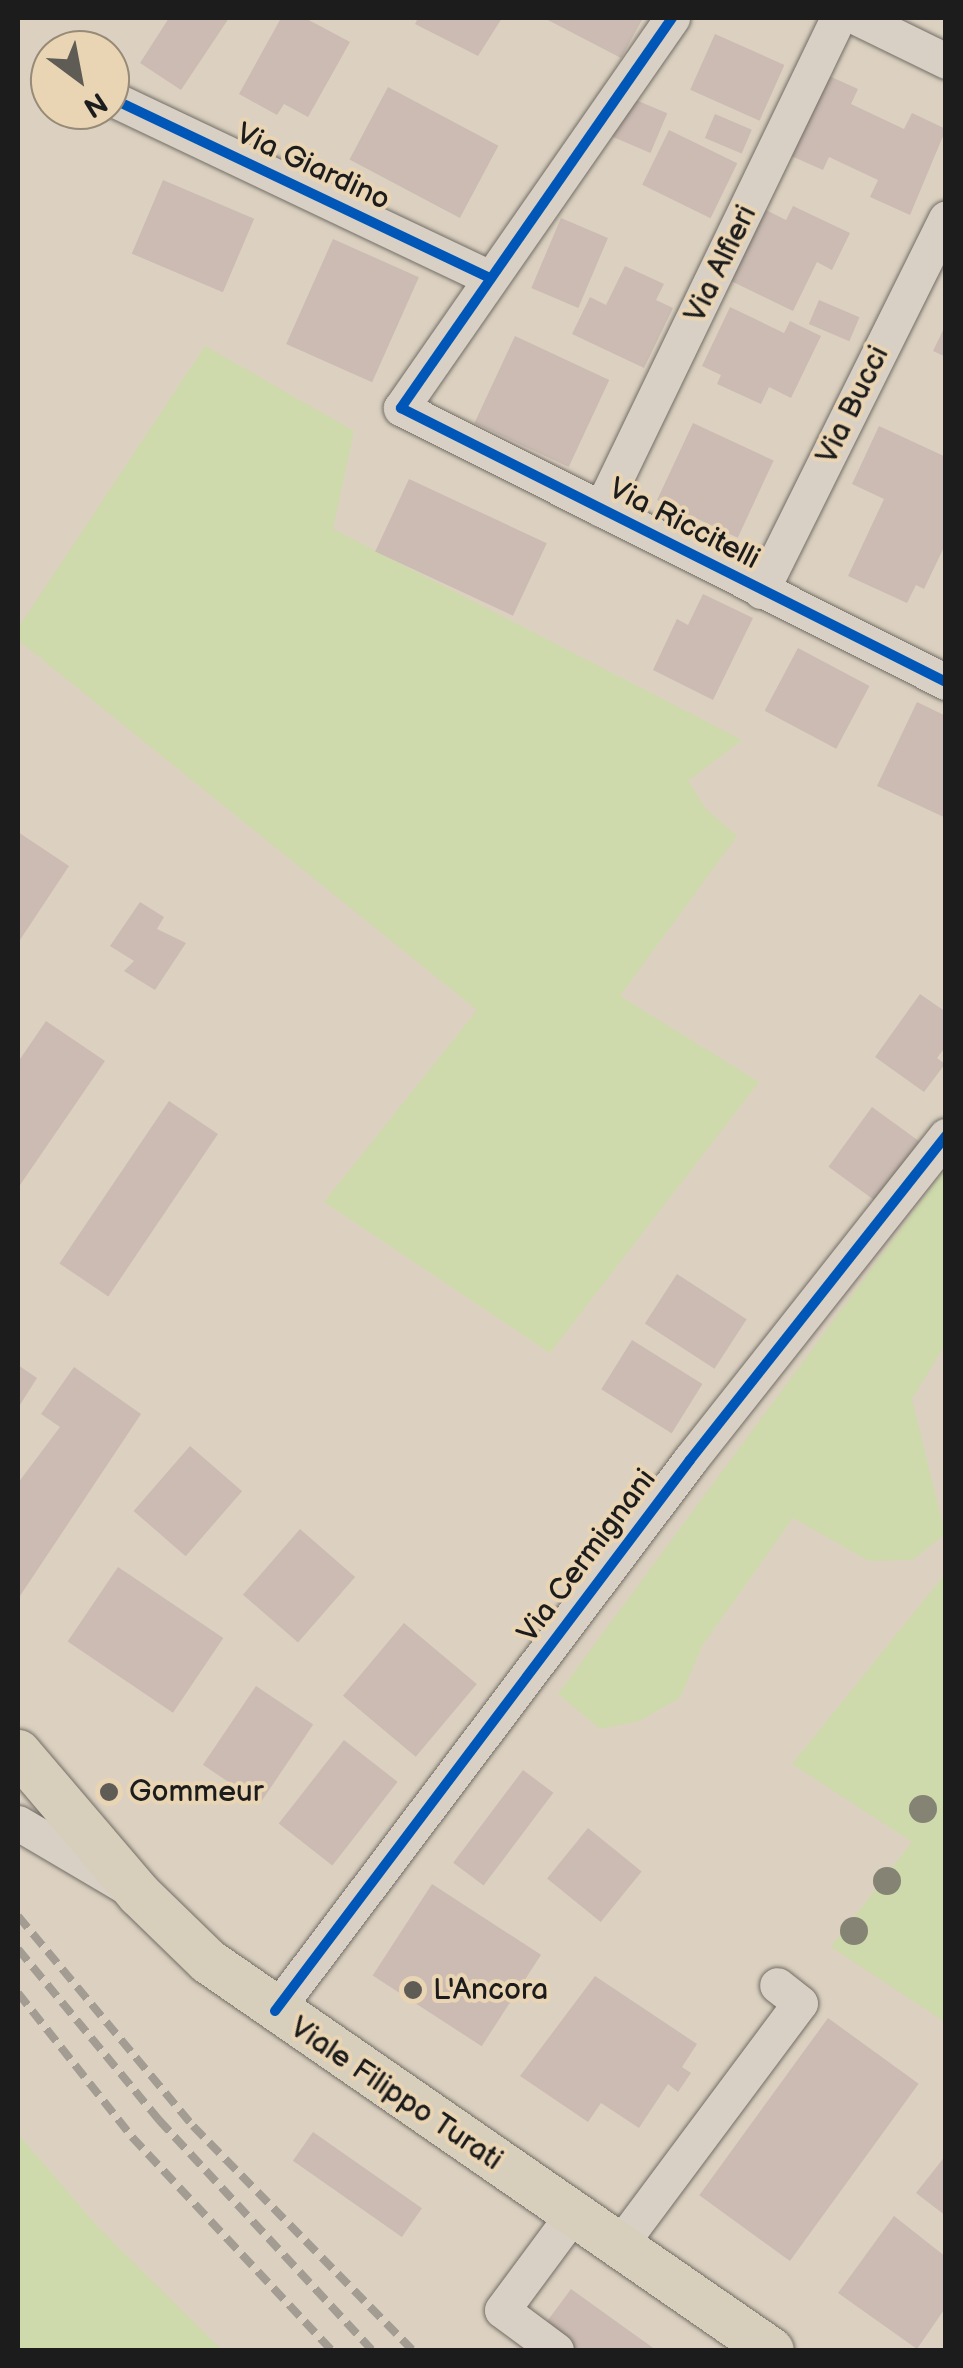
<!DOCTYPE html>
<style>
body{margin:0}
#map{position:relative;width:963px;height:2368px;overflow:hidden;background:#dcd1c0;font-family:"Balsamiq Sans",sans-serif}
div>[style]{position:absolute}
.green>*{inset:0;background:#cedaab}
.building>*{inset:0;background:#cbbbb2;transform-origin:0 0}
.roads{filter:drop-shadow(0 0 2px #726d66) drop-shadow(0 0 2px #726d66)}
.minor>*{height:35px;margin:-17.5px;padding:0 17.5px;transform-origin:17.5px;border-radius:17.5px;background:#d8d0c4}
.major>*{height:45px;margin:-22.5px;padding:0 22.5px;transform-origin:22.5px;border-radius:22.5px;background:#d7cebb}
.rail>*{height:8px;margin-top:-4px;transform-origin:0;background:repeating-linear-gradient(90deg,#a39c92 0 15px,transparent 0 23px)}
.cycleway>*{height:10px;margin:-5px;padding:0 5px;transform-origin:5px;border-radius:5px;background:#0057b8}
.trees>*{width:28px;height:28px;margin:-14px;border-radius:50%;background:#858374}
.dots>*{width:28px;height:28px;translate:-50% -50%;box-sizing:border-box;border:5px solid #e9d4b3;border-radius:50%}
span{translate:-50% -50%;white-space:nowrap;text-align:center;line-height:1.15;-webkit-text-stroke:8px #e9d4b3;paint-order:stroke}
.street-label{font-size:30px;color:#1c1c1c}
.poi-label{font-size:30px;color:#1c1c1c}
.left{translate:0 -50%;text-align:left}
.frame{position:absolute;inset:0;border:20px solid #1c1c1c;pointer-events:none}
.north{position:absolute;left:30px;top:30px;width:100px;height:100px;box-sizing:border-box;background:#e9d4b3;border:2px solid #978a77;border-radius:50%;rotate:148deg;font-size:28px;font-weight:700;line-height:40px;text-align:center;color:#1c1c1c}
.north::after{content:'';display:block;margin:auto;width:35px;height:45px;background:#5f5b55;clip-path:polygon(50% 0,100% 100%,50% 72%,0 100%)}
</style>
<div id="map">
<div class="green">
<div style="clip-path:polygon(205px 346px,354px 431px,333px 529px,742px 740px,688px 781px,706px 809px,737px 836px,620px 996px,759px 1082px,550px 1353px,324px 1202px,477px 1010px,18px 640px,18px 628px)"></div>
<div style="clip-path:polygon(945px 1169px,945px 1345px,912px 1399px,945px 1534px,913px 1560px,869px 1561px,793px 1518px,702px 1646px,680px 1698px,639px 1721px,600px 1729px,558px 1694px)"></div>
<div style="clip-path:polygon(945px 1574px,945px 2022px,831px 1947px,912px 1842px,792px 1764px)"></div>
<div style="clip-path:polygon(18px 2134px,99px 2228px,222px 2350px,18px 2350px)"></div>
</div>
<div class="building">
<div style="clip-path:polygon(169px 18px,229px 18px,181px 90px,140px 63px)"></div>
<div style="clip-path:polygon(281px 18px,305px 18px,350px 42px,308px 117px,284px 104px,277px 115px,239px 94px)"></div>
<div style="clip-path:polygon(418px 18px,502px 18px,478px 56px,415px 24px)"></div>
<div style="clip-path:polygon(544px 18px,643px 18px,621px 58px)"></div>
<div style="left:715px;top:34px;width:76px;height:61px;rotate:24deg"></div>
<div style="clip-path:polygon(827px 75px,858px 89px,851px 104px,904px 129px,912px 113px,946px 129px,910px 215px,870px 197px,878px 180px,829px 157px,823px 170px,789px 155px)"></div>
<div style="left:388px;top:87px;width:125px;height:82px;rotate:28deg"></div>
<div style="left:624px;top:95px;width:47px;height:43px;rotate:23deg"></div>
<div style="left:715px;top:114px;width:40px;height:26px;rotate:23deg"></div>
<div style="left:669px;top:130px;width:76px;height:61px;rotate:26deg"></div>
<div style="left:163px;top:180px;width:99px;height:80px;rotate:23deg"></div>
<div style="clip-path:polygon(793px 206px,850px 233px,832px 270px,817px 262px,793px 311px,729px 280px,764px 209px,786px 220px)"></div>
<div style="left:561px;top:218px;width:51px;height:76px;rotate:23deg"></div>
<div style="left:333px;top:239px;width:94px;height:115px;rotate:24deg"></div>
<div style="clip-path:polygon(625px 266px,664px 284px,656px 300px,673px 308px,644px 368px,572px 334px,590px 297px,606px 305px)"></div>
<div style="left:819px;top:300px;width:44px;height:26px;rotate:23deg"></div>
<div style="clip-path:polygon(730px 307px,784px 333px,790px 321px,821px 336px,791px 398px,769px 387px,761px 404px,717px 384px,721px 375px,702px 366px)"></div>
<div style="clip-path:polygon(946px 324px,946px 357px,933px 351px)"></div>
<div style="left:515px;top:336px;width:104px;height:96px;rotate:25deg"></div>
<div style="left:693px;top:423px;width:89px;height:85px;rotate:25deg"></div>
<div style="clip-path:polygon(879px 426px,946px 457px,946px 543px,924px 589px,916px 585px,907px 603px,848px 576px,884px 499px,852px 484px)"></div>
<div style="left:409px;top:479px;width:152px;height:80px;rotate:25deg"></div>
<div style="clip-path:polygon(703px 594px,753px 618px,713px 700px,653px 670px,677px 619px,688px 625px)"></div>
<div style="left:798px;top:648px;width:81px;height:71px;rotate:28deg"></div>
<div style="clip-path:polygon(917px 702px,946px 716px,946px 818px,877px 786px)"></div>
<div style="clip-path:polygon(18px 832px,69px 866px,18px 943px)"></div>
<div style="clip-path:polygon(140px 902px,164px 917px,157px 929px,186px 943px,155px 990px,124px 971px,134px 961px,110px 946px)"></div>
<div style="clip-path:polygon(920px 994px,946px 1012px,946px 1046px,937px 1058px,945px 1064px,924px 1092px,875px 1057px)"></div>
<div style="clip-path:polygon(46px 1021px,105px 1061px,18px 1188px,18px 1062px)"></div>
<div style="left:169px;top:1101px;width:59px;height:196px;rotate:34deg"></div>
<div style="left:872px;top:1107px;width:63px;height:74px;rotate:36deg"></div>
<div style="left:677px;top:1274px;width:83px;height:59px;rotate:33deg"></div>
<div style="left:632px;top:1340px;width:83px;height:58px;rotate:32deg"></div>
<div style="clip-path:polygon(18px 1365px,37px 1378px,18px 1408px)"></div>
<div style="clip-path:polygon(74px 1367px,141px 1414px,18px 1599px,18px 1483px,60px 1427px,41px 1414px)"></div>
<div style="left:190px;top:1446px;width:69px;height:86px;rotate:41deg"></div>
<div style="left:300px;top:1529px;width:73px;height:87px;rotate:41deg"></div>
<div style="left:118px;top:1567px;width:127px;height:90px;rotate:34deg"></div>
<div style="left:404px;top:1623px;width:95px;height:95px;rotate:40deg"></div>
<div style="left:256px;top:1686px;width:69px;height:95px;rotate:34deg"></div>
<div style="left:344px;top:1740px;width:68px;height:106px;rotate:38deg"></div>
<div style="left:523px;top:1770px;width:38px;height:116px;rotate:37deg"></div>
<div style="left:588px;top:1828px;width:69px;height:65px;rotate:39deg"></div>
<div style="left:432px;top:1884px;width:130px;height:109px;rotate:33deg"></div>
<div style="clip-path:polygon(595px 1976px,697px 2044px,682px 2067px,691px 2073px,678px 2092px,668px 2084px,639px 2128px,601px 2103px,588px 2122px,520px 2076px)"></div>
<div style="left:828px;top:2018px;width:112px;height:219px;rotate:36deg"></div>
<div style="left:313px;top:2132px;width:133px;height:35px;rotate:35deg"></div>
<div style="clip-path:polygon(946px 2155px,946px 2216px,916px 2193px)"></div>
<div style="clip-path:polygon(894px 2216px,946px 2257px,946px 2307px,917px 2349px,838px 2293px)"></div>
<div style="clip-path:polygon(571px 2289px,656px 2350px,559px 2350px,537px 2335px)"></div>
</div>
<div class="roads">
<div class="minor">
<div style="left:672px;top:18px;width:475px;rotate:124.8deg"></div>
<div style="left:401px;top:408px;width:610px;rotate:26.69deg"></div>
<div style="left:858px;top:18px;width:98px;rotate:26deg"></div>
<div style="left:115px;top:100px;width:415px;rotate:25.4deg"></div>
<div style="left:601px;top:509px;width:545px;rotate:-64.23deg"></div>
<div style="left:761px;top:591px;width:416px;rotate:-63.6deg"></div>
<div style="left:18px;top:1823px;width:124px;rotate:30.5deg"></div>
<div style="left:275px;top:2011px;width:690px;rotate:-53.01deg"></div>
<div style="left:690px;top:1460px;width:413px;rotate:-51.7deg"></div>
<div style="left:618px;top:2247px;width:304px;rotate:-53.3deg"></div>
<div style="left:800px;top:2003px;width:29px;rotate:-142deg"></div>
<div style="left:556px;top:2350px;width:67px;rotate:-143.5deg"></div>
<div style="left:502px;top:2310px;width:119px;rotate:-53.5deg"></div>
</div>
<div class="major">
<div style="left:18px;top:1752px;width:187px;rotate:49.6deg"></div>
<div style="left:139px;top:1894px;width:96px;rotate:44.2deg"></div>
<div style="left:208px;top:1961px;width:684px;rotate:34.64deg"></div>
</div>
</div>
<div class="rail">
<div style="left:18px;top:1916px;width:273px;rotate:50.2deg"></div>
<div style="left:193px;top:2126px;width:313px;rotate:45.6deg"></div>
<div style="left:18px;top:1949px;width:222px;rotate:50.5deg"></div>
<div style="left:159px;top:2120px;width:313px;rotate:47.2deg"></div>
<div style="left:18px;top:1993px;width:184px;rotate:51.6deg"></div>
<div style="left:132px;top:2137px;width:291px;rotate:46.9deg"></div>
</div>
<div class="cycleway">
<div style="left:672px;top:18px;width:475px;rotate:124.8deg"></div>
<div style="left:401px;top:408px;width:610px;rotate:26.69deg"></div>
<div style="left:115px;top:100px;width:415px;rotate:25.4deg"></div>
<div style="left:275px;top:2011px;width:690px;rotate:-53.01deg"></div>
<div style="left:690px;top:1460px;width:413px;rotate:-51.7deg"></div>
</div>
<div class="trees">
<div style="left:923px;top:1809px"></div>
<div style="left:887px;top:1881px"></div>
<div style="left:854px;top:1931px"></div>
</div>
<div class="dots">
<div style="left:109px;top:1792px;background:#5f5b55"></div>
<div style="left:413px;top:1990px;background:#5f5b55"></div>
</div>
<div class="street-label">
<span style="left:313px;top:167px;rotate:25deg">Via Giardino</span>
<span style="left:721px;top:264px;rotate:-64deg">Via Alfieri</span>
<span style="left:853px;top:405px;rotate:-64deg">Via Bucci</span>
<span style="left:684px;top:524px;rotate:27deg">Via Riccitelli</span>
<span style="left:587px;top:1556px;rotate:-53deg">Via Cermignani</span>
<span style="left:396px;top:2094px;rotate:34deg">Viale Filippo Turati</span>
</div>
<div class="poi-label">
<span class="left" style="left:129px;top:1792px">Gommeur</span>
<span class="left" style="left:433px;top:1990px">L'Ancora</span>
</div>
<div class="frame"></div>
<div class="north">N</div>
</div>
